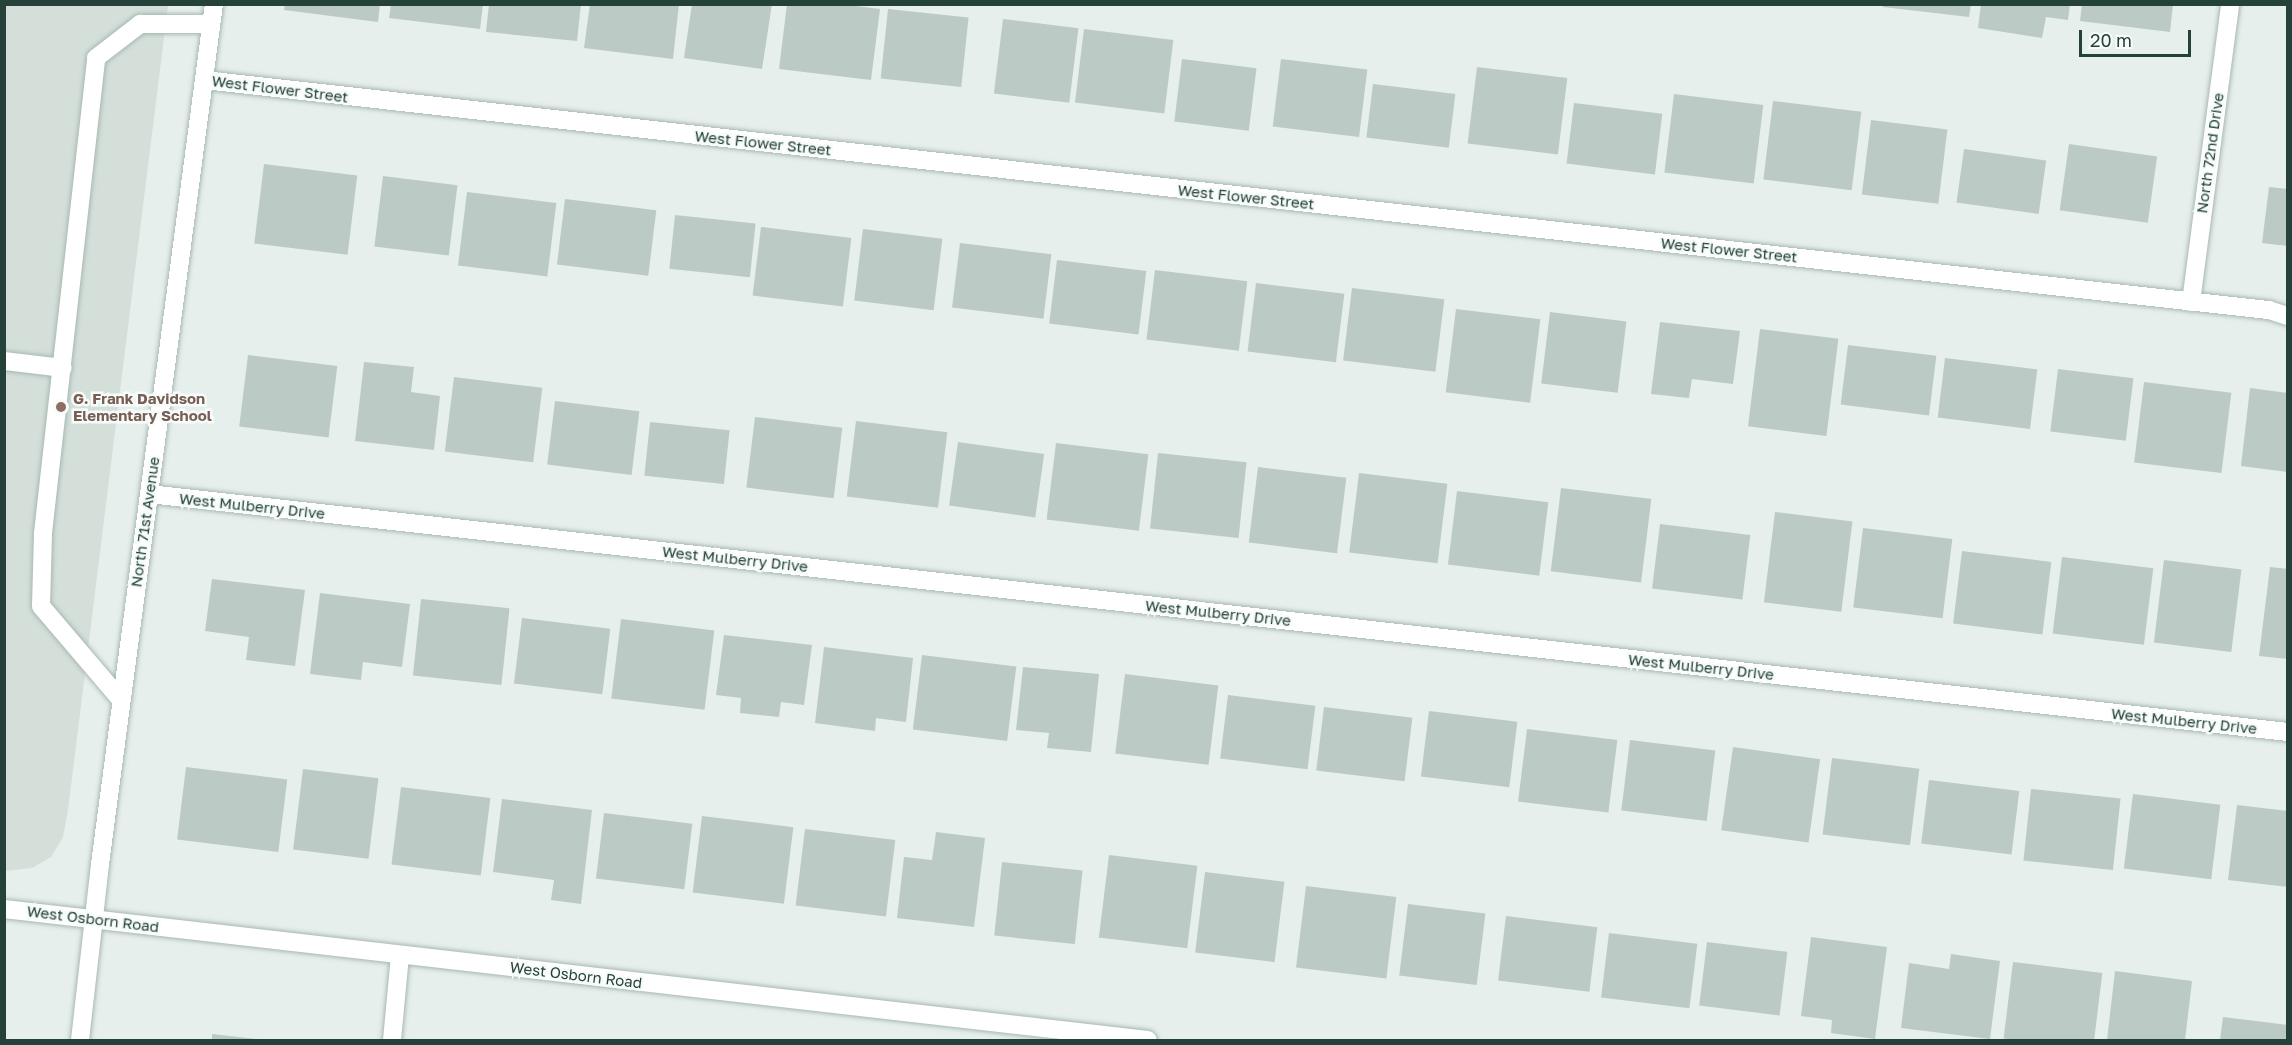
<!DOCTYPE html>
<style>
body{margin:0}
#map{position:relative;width:2292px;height:1045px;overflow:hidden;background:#e6efeb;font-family:"Golos Text",sans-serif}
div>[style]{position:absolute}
.built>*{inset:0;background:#d4dfda}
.building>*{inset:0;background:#bbcac4;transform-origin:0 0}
.roads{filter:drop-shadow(0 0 2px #a8b8b2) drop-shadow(0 0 2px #a8b8b2)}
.minor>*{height:18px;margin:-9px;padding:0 9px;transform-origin:9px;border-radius:9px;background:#fff}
.dots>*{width:16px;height:16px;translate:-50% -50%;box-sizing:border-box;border:3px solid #f7fbf9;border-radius:50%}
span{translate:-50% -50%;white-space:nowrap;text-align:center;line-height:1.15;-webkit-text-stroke:5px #f7fbf9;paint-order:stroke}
.street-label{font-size:15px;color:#24423a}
.education-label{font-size:15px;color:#785e54;font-weight:700}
.left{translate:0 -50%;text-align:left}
.frame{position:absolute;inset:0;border:6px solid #24423a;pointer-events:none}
.scale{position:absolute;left:2079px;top:30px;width:112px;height:27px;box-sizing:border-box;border:3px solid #24423a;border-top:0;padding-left:8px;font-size:18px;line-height:21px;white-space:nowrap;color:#24423a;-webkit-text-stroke:4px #f7fbf9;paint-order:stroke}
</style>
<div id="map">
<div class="built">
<div style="clip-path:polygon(4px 5px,168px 5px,68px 810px,63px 837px,51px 857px,32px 868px,5px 871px)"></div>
</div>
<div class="building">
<div style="clip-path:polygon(285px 4px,380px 4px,378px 22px,284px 10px)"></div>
<div style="clip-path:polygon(391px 4px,483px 4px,480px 29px,389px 18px)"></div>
<div style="clip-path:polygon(489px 4px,581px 4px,577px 41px,486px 32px)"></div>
<div style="clip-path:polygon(590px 4px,679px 4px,673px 59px,584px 48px)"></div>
<div style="clip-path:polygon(692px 4px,772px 4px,762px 69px,684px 58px)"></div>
<div style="clip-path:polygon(787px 4px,840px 4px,880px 9px,871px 80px,779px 69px)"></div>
<div style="clip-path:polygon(1883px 4px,1971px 4px,1969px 17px,1883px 7px)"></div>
<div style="clip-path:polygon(1981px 4px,2070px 4px,2068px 20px,2046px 17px,2042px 38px,1978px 28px)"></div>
<div style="clip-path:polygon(2082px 4px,2173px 4px,2170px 32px,2080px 21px)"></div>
<div style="left:888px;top:9px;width:81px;height:70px;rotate:6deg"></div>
<div style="left:1003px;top:19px;width:76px;height:75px;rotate:7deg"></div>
<div style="left:1084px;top:29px;width:90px;height:74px;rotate:7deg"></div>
<div style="left:1182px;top:59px;width:75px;height:63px;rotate:7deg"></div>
<div style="left:1281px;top:59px;width:87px;height:68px;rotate:7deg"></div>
<div style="left:1477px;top:67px;width:91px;height:77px;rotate:7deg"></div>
<div style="left:1373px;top:84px;width:83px;height:54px;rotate:7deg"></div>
<div style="left:1674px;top:94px;width:90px;height:79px;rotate:7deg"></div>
<div style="left:1773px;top:101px;width:89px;height:79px;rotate:7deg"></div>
<div style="left:1574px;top:103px;width:89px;height:61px;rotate:7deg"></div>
<div style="left:1871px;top:120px;width:77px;height:75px;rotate:7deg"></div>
<div style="left:2069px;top:144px;width:89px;height:67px;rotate:8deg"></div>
<div style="left:1964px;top:149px;width:83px;height:54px;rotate:8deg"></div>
<div style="left:264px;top:164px;width:94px;height:80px;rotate:7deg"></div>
<div style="left:383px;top:176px;width:75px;height:71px;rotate:7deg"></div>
<div style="clip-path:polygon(2269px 187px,2288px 189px,2288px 246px,2262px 243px)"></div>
<div style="left:467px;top:192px;width:90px;height:74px;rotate:7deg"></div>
<div style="left:565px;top:199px;width:92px;height:66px;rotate:7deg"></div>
<div style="left:675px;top:215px;width:81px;height:54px;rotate:6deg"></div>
<div style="left:761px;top:227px;width:91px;height:69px;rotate:7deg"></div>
<div style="left:863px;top:229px;width:80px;height:72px;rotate:7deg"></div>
<div style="left:960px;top:243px;width:92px;height:65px;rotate:7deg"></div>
<div style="left:1057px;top:260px;width:90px;height:64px;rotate:7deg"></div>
<div style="left:1155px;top:270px;width:93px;height:70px;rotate:7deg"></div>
<div style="left:1256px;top:283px;width:89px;height:69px;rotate:7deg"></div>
<div style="left:1352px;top:288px;width:93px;height:73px;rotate:7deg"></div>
<div style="left:1456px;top:309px;width:85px;height:84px;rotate:7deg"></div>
<div style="left:1550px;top:312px;width:77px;height:72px;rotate:7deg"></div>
<div style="clip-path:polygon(1660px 322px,1740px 331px,1733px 384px,1692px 379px,1689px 398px,1651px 394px)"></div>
<div style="left:1760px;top:329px;width:79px;height:98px;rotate:7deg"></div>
<div style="left:1848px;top:345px;width:89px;height:60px;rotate:7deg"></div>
<div style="left:248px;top:355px;width:90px;height:72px;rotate:7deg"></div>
<div style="left:1945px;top:358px;width:93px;height:60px;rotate:7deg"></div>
<div style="clip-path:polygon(364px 362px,414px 367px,411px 392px,440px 396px,434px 450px,355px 441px)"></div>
<div style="left:2058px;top:369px;width:76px;height:63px;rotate:7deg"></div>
<div style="left:454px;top:377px;width:89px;height:75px;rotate:7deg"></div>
<div style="left:2144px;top:382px;width:88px;height:81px;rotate:7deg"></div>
<div style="clip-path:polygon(2250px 388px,2288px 393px,2288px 472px,2241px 466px)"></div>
<div style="left:555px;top:401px;width:85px;height:64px;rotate:7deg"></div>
<div style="left:755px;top:417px;width:88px;height:71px;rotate:7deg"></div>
<div style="left:856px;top:421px;width:92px;height:76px;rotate:7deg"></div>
<div style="left:650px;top:422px;width:80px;height:54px;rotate:6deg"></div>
<div style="left:958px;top:442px;width:87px;height:64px;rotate:8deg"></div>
<div style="left:1056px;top:443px;width:93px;height:77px;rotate:7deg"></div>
<div style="left:1158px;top:453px;width:89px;height:76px;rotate:6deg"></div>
<div style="left:1258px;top:467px;width:89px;height:76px;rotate:7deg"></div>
<div style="left:1359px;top:473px;width:89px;height:80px;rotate:7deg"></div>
<div style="left:1561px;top:488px;width:91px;height:84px;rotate:7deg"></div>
<div style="left:1457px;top:491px;width:92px;height:74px;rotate:7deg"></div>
<div style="left:1775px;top:512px;width:78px;height:91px;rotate:7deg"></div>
<div style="left:1660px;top:524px;width:91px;height:65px;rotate:7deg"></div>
<div style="left:1863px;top:528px;width:90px;height:80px;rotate:7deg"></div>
<div style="left:1962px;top:551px;width:90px;height:73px;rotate:7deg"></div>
<div style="left:2062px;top:557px;width:92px;height:77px;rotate:7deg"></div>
<div style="left:2164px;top:560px;width:78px;height:83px;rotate:7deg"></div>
<div style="clip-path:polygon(2270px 567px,2288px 569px,2288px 659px,2259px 656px)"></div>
<div style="clip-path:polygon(212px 579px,305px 590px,295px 666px,246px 660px,249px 637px,205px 631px)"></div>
<div style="clip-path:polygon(320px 593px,410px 604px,402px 667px,363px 662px,361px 680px,310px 674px)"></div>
<div style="left:421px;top:599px;width:89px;height:77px;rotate:6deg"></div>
<div style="left:522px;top:618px;width:89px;height:66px;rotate:7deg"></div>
<div style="left:621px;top:619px;width:94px;height:80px;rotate:7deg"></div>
<div style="clip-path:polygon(724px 635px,812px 645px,804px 705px,781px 702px,779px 717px,740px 713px,741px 698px,716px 695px)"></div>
<div style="clip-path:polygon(824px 647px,913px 658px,906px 722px,876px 718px,875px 731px,815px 723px)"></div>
<div style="left:922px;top:655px;width:95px;height:75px;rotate:7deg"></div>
<div style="clip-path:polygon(1023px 667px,1099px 674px,1091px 752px,1047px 748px,1049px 733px,1016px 730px)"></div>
<div style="left:1125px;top:674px;width:94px;height:80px;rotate:7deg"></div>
<div style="left:1228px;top:695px;width:88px;height:64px;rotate:7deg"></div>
<div style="left:1324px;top:707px;width:89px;height:64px;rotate:7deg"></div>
<div style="left:1429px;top:711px;width:89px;height:66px;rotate:7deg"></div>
<div style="left:1527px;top:729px;width:91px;height:73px;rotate:7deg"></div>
<div style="left:1630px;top:740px;width:86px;height:71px;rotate:7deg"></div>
<div style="left:1733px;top:747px;width:88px;height:84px;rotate:8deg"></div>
<div style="left:1832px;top:758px;width:88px;height:77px;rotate:7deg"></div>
<div style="left:186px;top:767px;width:102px;height:73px;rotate:7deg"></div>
<div style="left:303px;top:769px;width:76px;height:81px;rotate:7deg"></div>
<div style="left:1929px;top:780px;width:91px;height:64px;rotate:7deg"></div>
<div style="left:401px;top:787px;width:90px;height:78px;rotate:7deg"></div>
<div style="left:2031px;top:789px;width:90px;height:72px;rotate:6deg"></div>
<div style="left:2133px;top:794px;width:88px;height:75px;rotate:7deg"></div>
<div style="clip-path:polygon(502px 799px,592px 810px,581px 904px,551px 900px,554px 880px,493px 872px)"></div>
<div style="clip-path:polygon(2237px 805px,2288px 811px,2288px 887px,2228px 880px)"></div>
<div style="left:604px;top:813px;width:89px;height:66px;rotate:7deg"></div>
<div style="left:702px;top:816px;width:92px;height:77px;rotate:7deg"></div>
<div style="left:805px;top:829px;width:91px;height:77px;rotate:7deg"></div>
<div style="clip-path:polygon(936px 832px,985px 838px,974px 927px,897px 918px,904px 857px,932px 860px)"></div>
<div style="left:1109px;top:855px;width:89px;height:83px;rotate:7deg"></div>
<div style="left:1002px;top:862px;width:81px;height:74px;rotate:6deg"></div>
<div style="left:1205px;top:872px;width:80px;height:81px;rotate:7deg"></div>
<div style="left:1306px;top:886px;width:91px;height:82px;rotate:7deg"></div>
<div style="left:1408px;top:904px;width:78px;height:72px;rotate:7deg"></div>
<div style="left:1506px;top:916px;width:92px;height:65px;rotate:7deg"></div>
<div style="left:1609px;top:933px;width:89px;height:65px;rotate:7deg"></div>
<div style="clip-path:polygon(1811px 937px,1887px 947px,1875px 1039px,1831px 1033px,1832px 1020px,1801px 1016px)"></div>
<div style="left:1707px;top:942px;width:81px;height:64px;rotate:7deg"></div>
<div style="clip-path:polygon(1951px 954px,2000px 961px,1990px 1039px,1901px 1028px,1909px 963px,1949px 969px)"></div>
<div style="left:2013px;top:962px;width:90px;height:77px;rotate:7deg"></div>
<div style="clip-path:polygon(2115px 971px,2192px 981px,2185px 1040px,2107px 1040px)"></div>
<div style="clip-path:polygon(2223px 1017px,2288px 1025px,2288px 1040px,2220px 1040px)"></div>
<div style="clip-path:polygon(212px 1034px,257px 1039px,256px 1040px,212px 1040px)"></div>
</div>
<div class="roads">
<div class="minor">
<div style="left:204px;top:80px;width:2078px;rotate:6.36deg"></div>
<div style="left:2269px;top:310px;width:20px;rotate:18deg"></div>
<div style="left:2191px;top:302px;width:301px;rotate:-82.5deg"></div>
<div style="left:4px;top:361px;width:59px;rotate:6.8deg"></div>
<div style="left:149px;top:494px;width:2152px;rotate:6.35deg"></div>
<div style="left:121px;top:700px;width:123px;rotate:-130.4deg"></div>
<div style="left:41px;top:606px;width:73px;rotate:-88.4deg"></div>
<div style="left:43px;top:533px;width:478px;rotate:-83.6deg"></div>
<div style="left:96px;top:58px;width:56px;rotate:-37.7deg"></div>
<div style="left:140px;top:24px;width:71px"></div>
<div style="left:4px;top:909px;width:1151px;rotate:6.53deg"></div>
<div style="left:80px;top:1040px;width:177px;rotate:-83.5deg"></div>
<div style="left:100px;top:864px;width:868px;rotate:-82.45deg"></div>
<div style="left:392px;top:1040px;width:85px;rotate:-84.6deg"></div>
</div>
</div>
<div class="dots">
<div style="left:61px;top:407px;background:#8d6e63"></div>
</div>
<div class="street-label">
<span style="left:280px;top:89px;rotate:7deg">West Flower Street</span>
<span style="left:763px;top:143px;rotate:6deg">West Flower Street</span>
<span style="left:2210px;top:153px;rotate:-82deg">North 72nd Drive</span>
<span style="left:1246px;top:197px;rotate:6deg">West Flower Street</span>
<span style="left:1729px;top:250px;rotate:6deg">West Flower Street</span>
<span style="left:252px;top:506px;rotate:6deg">West Mulberry Drive</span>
<span style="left:145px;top:522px;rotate:-82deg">North 71st Avenue</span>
<span style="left:735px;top:559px;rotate:6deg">West Mulberry Drive</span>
<span style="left:1218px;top:613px;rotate:6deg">West Mulberry Drive</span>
<span style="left:1701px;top:667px;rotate:6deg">West Mulberry Drive</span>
<span style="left:2184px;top:721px;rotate:6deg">West Mulberry Drive</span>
<span style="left:93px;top:919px;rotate:7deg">West Osborn Road</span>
<span style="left:576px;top:975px;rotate:7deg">West Osborn Road</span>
</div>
<div class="education-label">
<span class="left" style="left:73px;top:407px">G. Frank Davidson<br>Elementary School</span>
</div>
<div class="frame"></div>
<div class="scale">20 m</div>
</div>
